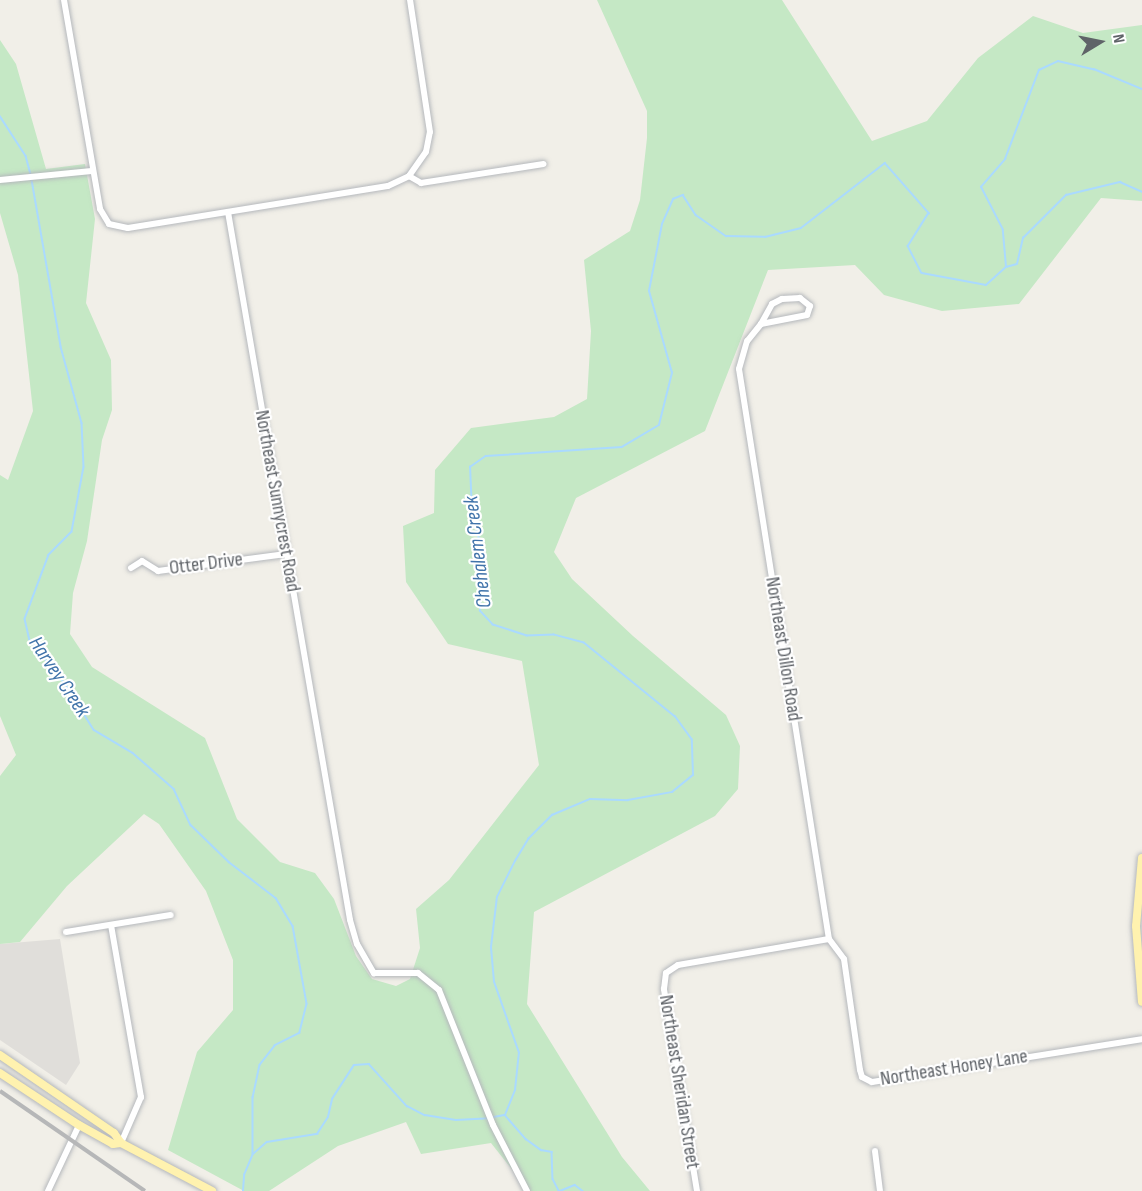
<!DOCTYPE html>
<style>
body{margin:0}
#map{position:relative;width:1142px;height:1191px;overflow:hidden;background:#f1efe8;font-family:"Sofia Sans Condensed",sans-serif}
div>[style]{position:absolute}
.industrial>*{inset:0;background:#e0deda}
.green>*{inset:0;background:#c5e8c5}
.stream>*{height:1.5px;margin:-0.75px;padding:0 0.75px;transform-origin:0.75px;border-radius:0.75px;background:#aadaff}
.roads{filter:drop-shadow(0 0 2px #b5b8bc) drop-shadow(0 0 2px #b5b8bc)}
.minor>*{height:6px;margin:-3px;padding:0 3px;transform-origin:3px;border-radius:3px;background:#fff}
.major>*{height:8px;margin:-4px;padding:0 4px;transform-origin:4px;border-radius:4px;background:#fff2af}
.rail>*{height:4px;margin-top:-2px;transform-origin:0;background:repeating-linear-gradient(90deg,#fff 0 4.5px,#b6b7b8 0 9px);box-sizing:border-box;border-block:2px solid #b6b7b8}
span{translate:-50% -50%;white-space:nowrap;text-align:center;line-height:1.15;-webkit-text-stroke:4.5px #fff;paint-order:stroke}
.street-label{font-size:20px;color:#5f6368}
.water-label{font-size:21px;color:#4174aa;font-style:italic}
.north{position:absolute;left:1070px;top:12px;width:60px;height:60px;-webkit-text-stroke:4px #fff;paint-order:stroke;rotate:80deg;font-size:16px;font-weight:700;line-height:24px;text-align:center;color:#5f6368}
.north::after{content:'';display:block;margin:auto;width:21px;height:27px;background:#5f6368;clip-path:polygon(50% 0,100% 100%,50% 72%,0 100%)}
</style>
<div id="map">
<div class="industrial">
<div style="clip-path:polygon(60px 939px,80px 1063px,66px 1085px,0 1040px,0 944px)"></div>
</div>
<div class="green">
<div style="clip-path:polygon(597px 0,782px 0,872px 141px,927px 121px,978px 58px,1033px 16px,1083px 33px,1142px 25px,1142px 201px,1101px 198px,1019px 304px,942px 311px,884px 295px,855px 265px,768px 270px,705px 431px,576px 498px,554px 552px,572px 579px,633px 636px,726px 715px,740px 746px,738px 789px,715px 816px,534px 912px,527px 1004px,622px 1157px,650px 1191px,529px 1191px,491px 1143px,421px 1154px,406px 1122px,338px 1146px,269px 1191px,244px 1191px,168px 1150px,197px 1052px,233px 1010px,233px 960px,206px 891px,159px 824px,144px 814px,67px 886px,20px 942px,0 944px,0 776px,16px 755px,0 716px,0 475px,8px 480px,33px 411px,18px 275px,0 213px,0 40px,16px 64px,46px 169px,85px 164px,95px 219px,86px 303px,111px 360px,112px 410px,102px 440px,87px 541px,73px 593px,70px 634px,92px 667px,205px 738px,237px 819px,280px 862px,315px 873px,334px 899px,356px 956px,372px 979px,396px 986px,410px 979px,420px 948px,416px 909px,449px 880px,539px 765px,522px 661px,448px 644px,406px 582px,403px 526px,434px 513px,435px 470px,471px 428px,554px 417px,587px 399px,591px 331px,584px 260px,630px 231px,640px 200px,647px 138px,647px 111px)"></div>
</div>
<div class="stream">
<div style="left:0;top:116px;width:48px;rotate:57deg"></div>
<div style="left:26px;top:156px;width:20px;rotate:75deg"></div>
<div style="left:32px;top:180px;width:169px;rotate:80.1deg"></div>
<div style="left:61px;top:347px;width:79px;rotate:74.6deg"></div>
<div style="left:82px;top:423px;width:44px;rotate:87.4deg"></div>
<div style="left:84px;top:467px;width:66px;rotate:100.5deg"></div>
<div style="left:72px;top:532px;width:33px;rotate:135deg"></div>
<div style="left:49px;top:555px;width:68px;rotate:110.6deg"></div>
<div style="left:25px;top:619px;width:22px;rotate:77deg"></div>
<div style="left:30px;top:640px;width:58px;rotate:51.3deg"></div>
<div style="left:66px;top:685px;width:53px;rotate:58.1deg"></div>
<div style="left:94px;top:730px;width:45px;rotate:30.5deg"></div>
<div style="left:133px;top:753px;width:55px;rotate:41.3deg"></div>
<div style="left:174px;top:789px;width:40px;rotate:65deg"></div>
<div style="left:191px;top:825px;width:53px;rotate:44.2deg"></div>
<div style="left:229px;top:862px;width:59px;rotate:37.5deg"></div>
<div style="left:276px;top:898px;width:33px;rotate:59deg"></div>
<div style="left:293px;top:926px;width:79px;rotate:79.8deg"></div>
<div style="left:307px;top:1004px;width:30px;rotate:104deg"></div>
<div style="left:300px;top:1033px;width:28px;rotate:153deg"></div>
<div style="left:275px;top:1046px;width:24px;rotate:128deg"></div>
<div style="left:260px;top:1065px;width:33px;rotate:102deg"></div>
<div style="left:253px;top:1097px;width:57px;rotate:90deg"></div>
<div style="left:1006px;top:267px;width:11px;rotate:-15deg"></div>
<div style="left:1017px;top:264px;width:27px;rotate:-77deg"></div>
<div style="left:1023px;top:238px;width:61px;rotate:-45deg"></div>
<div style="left:1066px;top:195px;width:56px;rotate:-13.5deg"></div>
<div style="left:1120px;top:182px;width:24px;rotate:24deg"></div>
<div style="left:505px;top:1115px;width:27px;rotate:-68deg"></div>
<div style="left:515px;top:1090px;width:37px;rotate:-84deg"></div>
<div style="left:519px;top:1053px;width:75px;rotate:-109.4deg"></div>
<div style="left:494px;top:982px;width:35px;rotate:-95deg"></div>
<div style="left:491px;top:947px;width:50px;rotate:-83.2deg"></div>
<div style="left:497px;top:897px;width:40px;rotate:-63.4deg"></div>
<div style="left:515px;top:861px;width:26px;rotate:-59deg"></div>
<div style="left:528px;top:839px;width:34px;rotate:-45deg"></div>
<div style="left:552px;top:815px;width:41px;rotate:-22.8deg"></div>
<div style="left:590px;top:799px;width:38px;rotate:2deg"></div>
<div style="left:628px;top:800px;width:45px;rotate:-10.3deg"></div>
<div style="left:672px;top:792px;width:27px;rotate:-39deg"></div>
<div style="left:693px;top:775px;width:35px;rotate:-92deg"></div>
<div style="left:692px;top:740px;width:29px;rotate:-126deg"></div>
<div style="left:675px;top:717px;width:117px;rotate:-140.9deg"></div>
<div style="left:584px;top:643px;width:31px;rotate:-165deg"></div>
<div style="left:554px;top:635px;width:27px;rotate:178deg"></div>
<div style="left:527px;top:636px;width:36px;rotate:-162deg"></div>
<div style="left:493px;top:625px;width:19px;rotate:-133deg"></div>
<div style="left:480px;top:611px;width:60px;rotate:-88.1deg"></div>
<div style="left:482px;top:551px;width:40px;rotate:-104.4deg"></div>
<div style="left:472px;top:512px;width:45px;rotate:-92.5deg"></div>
<div style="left:470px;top:467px;width:19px;rotate:-35deg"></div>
<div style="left:486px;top:456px;width:136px;rotate:-3.8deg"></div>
<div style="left:622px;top:447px;width:43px;rotate:-30.7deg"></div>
<div style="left:659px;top:425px;width:54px;rotate:-76deg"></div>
<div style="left:672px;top:373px;width:85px;rotate:-105.7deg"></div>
<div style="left:649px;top:291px;width:68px;rotate:-79deg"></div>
<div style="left:662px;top:224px;width:27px;rotate:-66deg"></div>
<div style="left:673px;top:199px;width:11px;rotate:-22deg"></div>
<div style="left:683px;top:195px;width:24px;rotate:57deg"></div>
<div style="left:696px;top:215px;width:37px;rotate:35deg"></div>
<div style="left:726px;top:236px;width:39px;rotate:1deg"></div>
<div style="left:765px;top:237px;width:37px;rotate:-14deg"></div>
<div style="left:801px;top:228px;width:106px;rotate:-37.7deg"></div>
<div style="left:885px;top:163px;width:67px;rotate:48.7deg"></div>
<div style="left:929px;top:213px;width:39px;rotate:122deg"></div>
<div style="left:908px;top:246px;width:30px;rotate:63deg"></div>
<div style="left:922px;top:273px;width:65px;rotate:10.6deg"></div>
<div style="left:986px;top:285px;width:27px;rotate:-42deg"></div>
<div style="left:1006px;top:267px;width:37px;rotate:-95deg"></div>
<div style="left:1003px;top:230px;width:48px;rotate:-117.1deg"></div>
<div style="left:981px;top:187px;width:37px;rotate:-49deg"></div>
<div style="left:1005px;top:159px;width:95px;rotate:-69.1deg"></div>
<div style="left:1039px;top:70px;width:21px;rotate:-25deg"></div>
<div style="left:1058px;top:61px;width:37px;rotate:13deg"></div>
<div style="left:1094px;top:69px;width:52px;rotate:22.6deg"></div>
<div style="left:505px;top:1115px;width:32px;rotate:49deg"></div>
<div style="left:526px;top:1139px;width:19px;rotate:36deg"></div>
<div style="left:541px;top:1150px;width:11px;rotate:10deg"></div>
<div style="left:552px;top:1152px;width:27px;rotate:88deg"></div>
<div style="left:553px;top:1179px;width:13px;rotate:63deg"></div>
<div style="left:494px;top:1117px;width:10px;rotate:-11deg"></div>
<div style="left:243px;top:1191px;width:16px;rotate:-86deg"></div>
<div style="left:244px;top:1175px;width:23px;rotate:-67deg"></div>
<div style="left:253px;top:1154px;width:18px;rotate:-41deg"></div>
<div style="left:267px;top:1142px;width:51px;rotate:-9.1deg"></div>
<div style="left:317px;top:1134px;width:20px;rotate:-57deg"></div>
<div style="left:328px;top:1117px;width:18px;rotate:-77deg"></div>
<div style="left:332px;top:1099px;width:40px;rotate:-57.1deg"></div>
<div style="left:354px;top:1065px;width:15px;rotate:-4deg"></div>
<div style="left:369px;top:1064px;width:57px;rotate:47.9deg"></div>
<div style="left:407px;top:1106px;width:20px;rotate:27deg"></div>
<div style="left:425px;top:1115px;width:31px;rotate:9deg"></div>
<div style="left:456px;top:1120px;width:33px;rotate:-3deg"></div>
<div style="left:560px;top:1191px;width:16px;rotate:-22deg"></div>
<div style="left:575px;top:1185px;width:10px;rotate:37deg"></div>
</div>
<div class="roads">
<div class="minor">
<div style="left:64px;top:0;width:212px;rotate:80.2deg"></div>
<div style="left:100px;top:209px;width:17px;rotate:59deg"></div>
<div style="left:109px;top:224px;width:19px;rotate:12deg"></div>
<div style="left:128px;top:228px;width:263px;rotate:-9.2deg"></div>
<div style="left:388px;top:186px;width:23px;rotate:-25deg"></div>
<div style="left:409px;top:176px;width:29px;rotate:-55deg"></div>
<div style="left:426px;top:152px;width:20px;rotate:-79deg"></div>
<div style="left:430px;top:132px;width:134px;rotate:-98.6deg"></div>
<div style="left:409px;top:176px;width:14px;rotate:30deg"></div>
<div style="left:421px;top:183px;width:124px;rotate:-8.8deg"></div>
<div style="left:0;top:180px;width:92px;rotate:-5.6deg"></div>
<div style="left:228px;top:212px;width:718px;rotate:80.22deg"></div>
<div style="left:350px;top:920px;width:25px;rotate:74deg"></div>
<div style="left:357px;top:944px;width:34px;rotate:60deg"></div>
<div style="left:374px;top:973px;width:44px"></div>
<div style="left:418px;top:973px;width:27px;rotate:39deg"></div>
<div style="left:439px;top:990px;width:145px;rotate:68.2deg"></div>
<div style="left:493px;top:1125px;width:74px;rotate:62.7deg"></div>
<div style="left:761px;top:324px;width:23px;rotate:-61deg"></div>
<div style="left:772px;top:304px;width:11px;rotate:-27deg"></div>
<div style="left:782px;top:299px;width:18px;rotate:-3deg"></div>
<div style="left:800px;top:298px;width:13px;rotate:39deg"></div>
<div style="left:810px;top:306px;width:9px;rotate:108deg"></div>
<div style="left:807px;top:315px;width:47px;rotate:168.9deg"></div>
<div style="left:761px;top:324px;width:22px;rotate:129deg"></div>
<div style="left:747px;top:341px;width:29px;rotate:106deg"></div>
<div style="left:739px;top:369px;width:577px;rotate:81.03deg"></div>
<div style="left:131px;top:568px;width:13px;rotate:-32deg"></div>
<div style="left:142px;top:561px;width:19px;rotate:32deg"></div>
<div style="left:158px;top:571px;width:129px;rotate:-7.6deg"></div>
<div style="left:111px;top:925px;width:175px;rotate:80.1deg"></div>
<div style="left:141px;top:1097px;width:50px;rotate:113.5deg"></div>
<div style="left:66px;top:932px;width:106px;rotate:-9.2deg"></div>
<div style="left:875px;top:1151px;width:40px;rotate:82.9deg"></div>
<div style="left:48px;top:1191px;width:73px;rotate:-64.8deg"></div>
<div style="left:697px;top:1191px;width:205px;rotate:-99.3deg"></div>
<div style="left:664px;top:989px;width:16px;rotate:-83deg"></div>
<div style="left:666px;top:973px;width:14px;rotate:-34deg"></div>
<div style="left:678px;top:965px;width:153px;rotate:-9.8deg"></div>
<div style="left:829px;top:939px;width:25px;rotate:53deg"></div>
<div style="left:844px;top:959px;width:112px;rotate:81.8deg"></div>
<div style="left:860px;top:1070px;width:7px;rotate:74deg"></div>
<div style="left:862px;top:1077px;width:11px;rotate:27deg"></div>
<div style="left:872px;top:1082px;width:273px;rotate:-9deg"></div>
</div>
<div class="major">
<div style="left:1142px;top:858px;width:68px;rotate:95deg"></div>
<div style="left:1136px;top:926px;width:76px;rotate:85.5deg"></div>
<div style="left:0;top:1055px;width:138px;rotate:34.4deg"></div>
<div style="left:114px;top:1133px;width:12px;rotate:55deg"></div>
<div style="left:121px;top:1143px;width:103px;rotate:27.8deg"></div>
<div style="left:0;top:1073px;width:95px;rotate:33.4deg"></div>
<div style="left:79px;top:1125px;width:39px;rotate:29deg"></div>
<div style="left:113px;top:1144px;width:8px;rotate:-7deg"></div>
</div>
</div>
<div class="rail">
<div style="left:0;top:1091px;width:176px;rotate:34.6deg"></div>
</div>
<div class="street-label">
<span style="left:277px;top:501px;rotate:80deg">Northeast Sunnycrest Road</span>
<span style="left:206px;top:564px;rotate:-7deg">Otter Drive</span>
<span style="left:783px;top:649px;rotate:81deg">Northeast Dillon Road</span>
<span style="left:954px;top:1068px;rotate:-9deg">Northeast Honey Lane</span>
<span style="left:679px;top:1082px;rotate:81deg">Northeast Sheridan Street</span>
</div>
<div class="water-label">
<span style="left:478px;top:552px;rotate:-97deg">Chehalem Creek</span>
<span style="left:59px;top:677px;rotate:56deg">Harvey Creek</span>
</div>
<div class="north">N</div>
</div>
